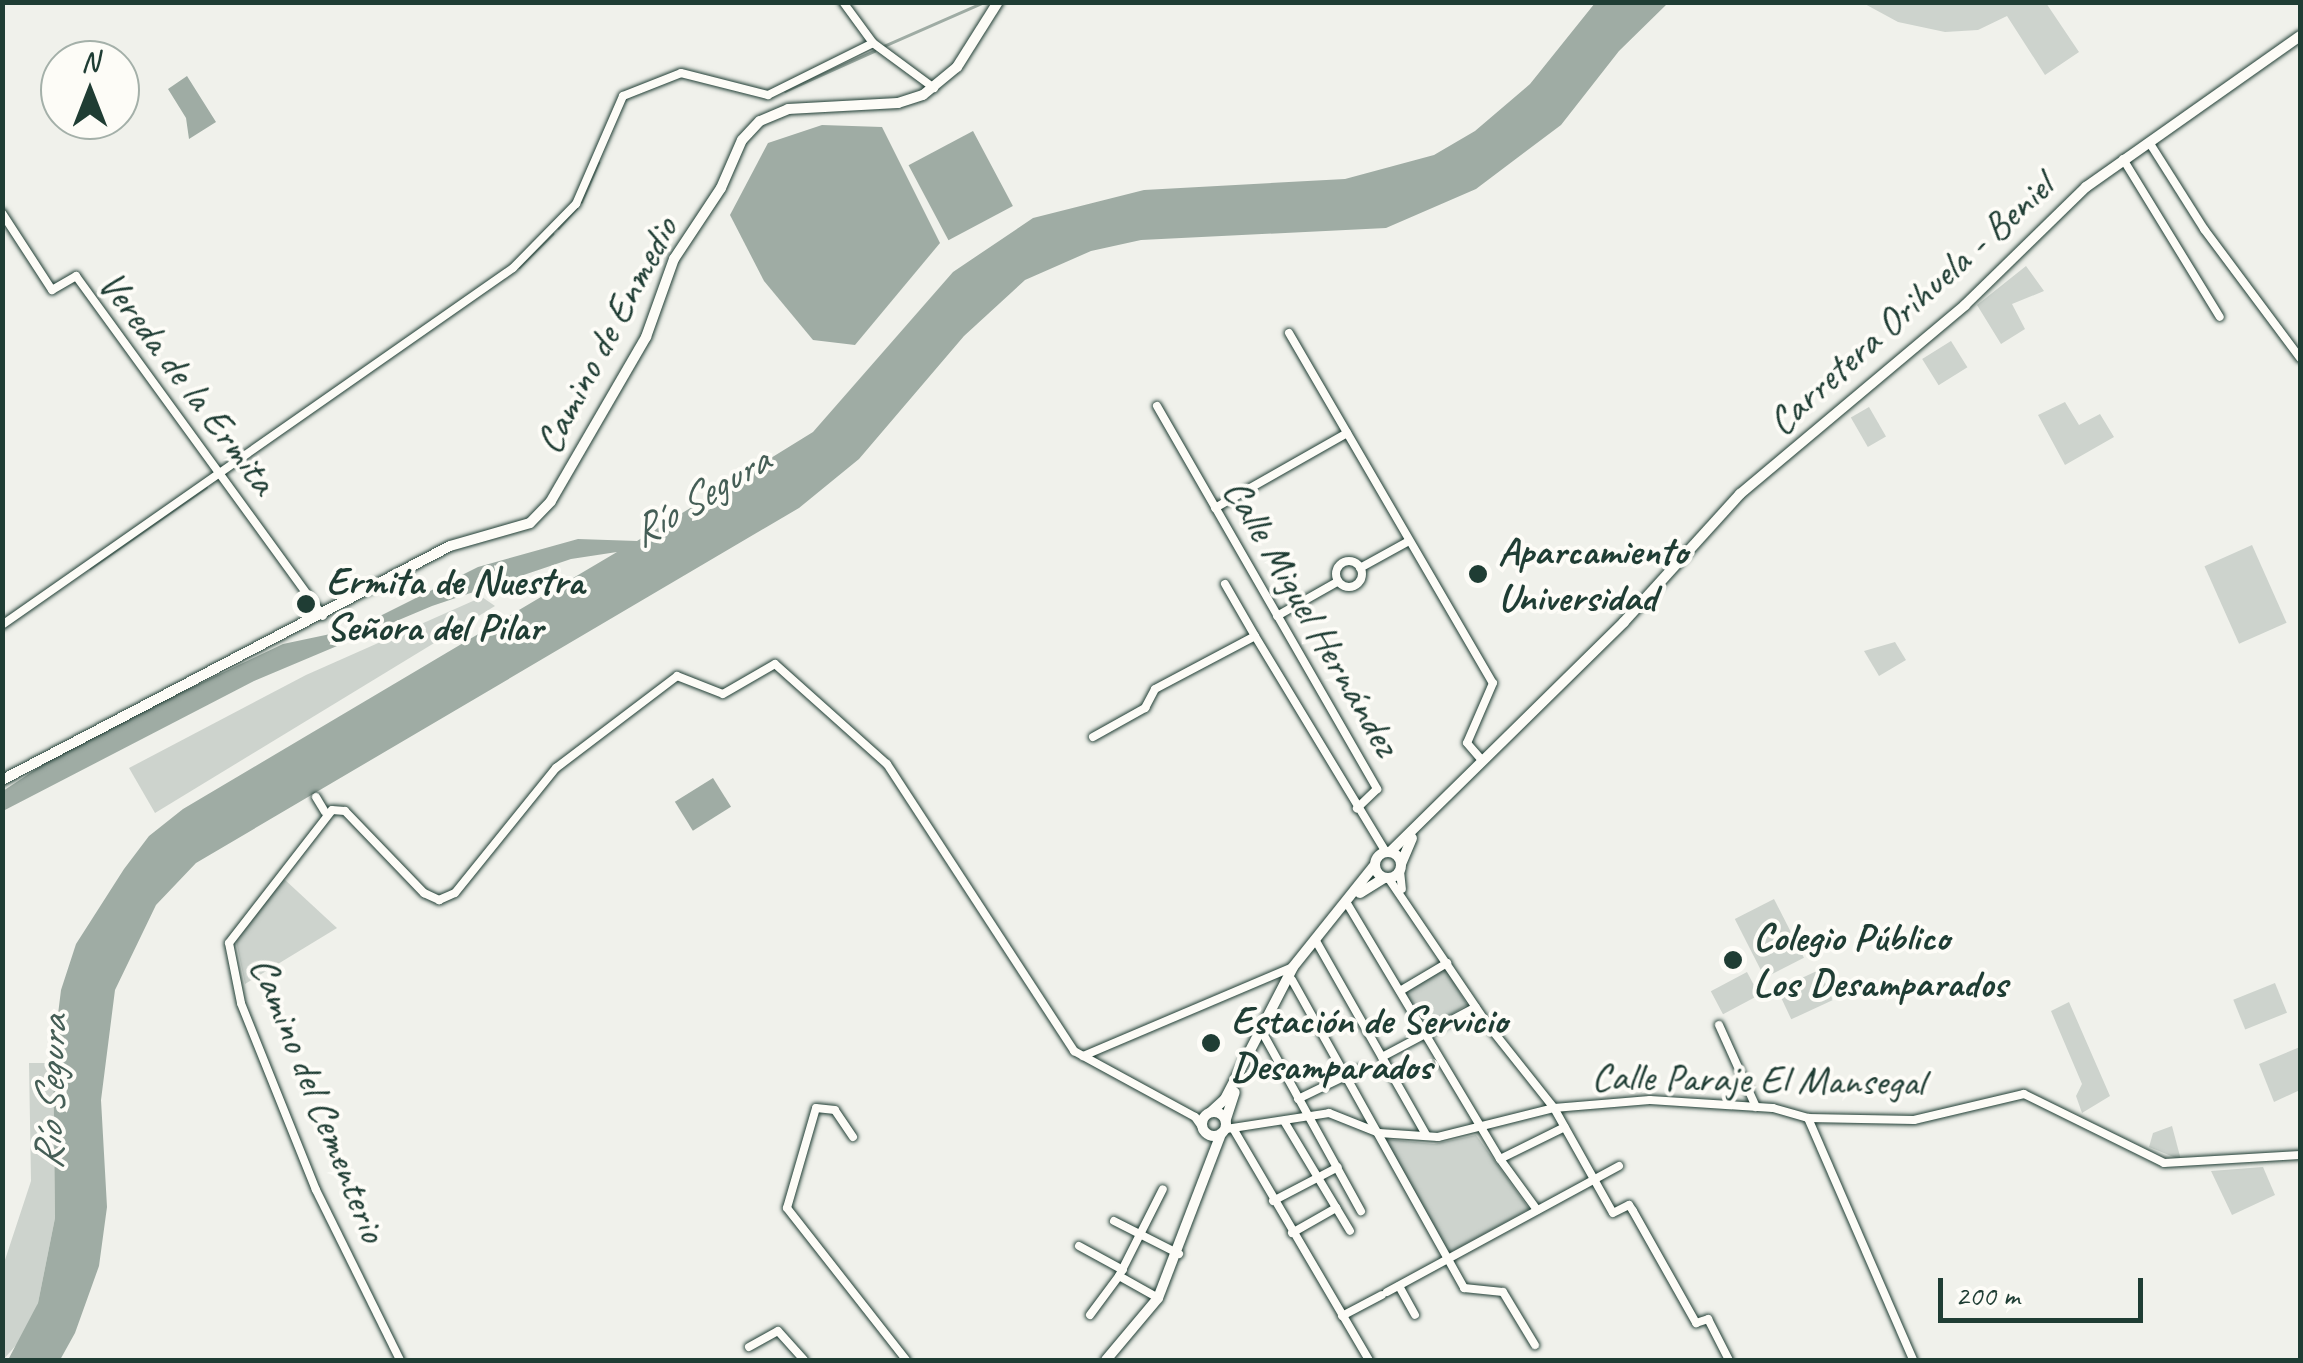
<!DOCTYPE html>
<meta charset="utf-8">
<style>
body{margin:0}
#map{position:relative;width:2303px;height:1363px;overflow:hidden;background:#f0f1eb;font-family:Caveat,sans-serif}
div>[style]{position:absolute}
.green>*{inset:0;background:#cdd3cd;transform-origin:0 0}
.water>*{inset:0;background:#9faca4;transform-origin:0 0}
.stream>*{height:2.5px;margin:-1.25px;padding:0 1.25px;transform-origin:1.25px;border-radius:1.25px;background:#9faca4}
.roads{filter:drop-shadow(0 0 2px #1f3d34) drop-shadow(0 0 2px #1f3d34)}
.minor>*{height:8px;margin:-4px;padding:0 4px;transform-origin:4px;border-radius:4px;background:#fdfcf7}
.minor>.ring{margin:-4px;padding:0;box-sizing:content-box;background:none;border:8px solid #fdfcf7;border-radius:50%}
.secondary>*{height:10px;margin:-5px;padding:0 5px;transform-origin:5px;border-radius:5px;background:#fdfcf7}
.secondary>.ring{margin:-5px;padding:0;box-sizing:content-box;background:none;border:10px solid #fdfcf7;border-radius:50%}
.dots>*{width:28px;height:28px;translate:-50% -50%;box-sizing:border-box;border:5px solid #fdfcf7;border-radius:50%}
span{translate:-50% -50%;white-space:nowrap;text-align:center;line-height:1.15;-webkit-text-stroke:8px #fdfcf7;paint-order:stroke}
.street-label{font-size:40px;color:#1f3d34}
.poi-label{font-size:40px;color:#1f3d34;font-weight:700}
.left{translate:0 -50%;text-align:left}
.water-label{font-size:42px;color:#455e56;font-style:italic}
.frame{position:absolute;inset:0;border:5px solid #1f3d34;pointer-events:none}
.north{position:absolute;left:40px;top:40px;width:100px;height:100px;box-sizing:border-box;background:#fdfcf7;border:2px solid #a4b0a9;border-radius:50%;rotate:0deg;font-size:28px;font-weight:700;line-height:40px;text-align:center;color:#1f3d34}
.north::after{content:'';display:block;margin:auto;width:35px;height:45px;background:#1f3d34;clip-path:polygon(50% 0,100% 100%,50% 72%,0 100%)}
.scale{position:absolute;left:1938px;top:1278px;width:205px;height:45px;box-sizing:border-box;border:5px solid #1f3d34;border-top:0;padding-left:12px;font-size:30px;line-height:35px;white-space:nowrap;color:#1f3d34;-webkit-text-stroke:8px #fdfcf7;paint-order:stroke}
</style>
<div id="map">
<div class="green">
<div style="clip-path:polygon(1863px 3px,2046px 3px,2079px 52px,2045px 75px,2007px 16px,1978px 30px,1945px 32px,1898px 22px)"></div>
<div style="clip-path:polygon(2026px 266px,2044px 291px,2012px 304px,2025px 329px,2001px 344px,1977px 305px)"></div>
<div style="left:1951px;top:341px;width:31px;height:34px;rotate:58deg"></div>
<div style="clip-path:polygon(2065px 402px,2079px 425px,2100px 414px,2114px 437px,2065px 465px,2038px 415px)"></div>
<div style="left:1869px;top:407px;width:34px;height:21px;rotate:60deg"></div>
<div style="left:2252px;top:545px;width:85px;height:52px;rotate:66deg"></div>
<div style="clip-path:polygon(482px 597px,495px 606px,155px 813px,129px 768px,306px 675px)"></div>
<div style="clip-path:polygon(1895px 642px,1906px 660px,1879px 676px,1864px 651px)"></div>
<div style="clip-path:polygon(284px 879px,337px 928px,245px 984px,236px 941px)"></div>
<div style="left:1774px;top:899px;width:66px;height:44px;rotate:63deg"></div>
<div style="left:1445px;top:968px;width:43px;height:48px;rotate:59deg"></div>
<div style="left:1819px;top:970px;width:33px;height:46px;rotate:65deg"></div>
<div style="left:1747px;top:972px;width:26px;height:41px;rotate:62deg"></div>
<div style="left:2275px;top:983px;width:32px;height:45px;rotate:68deg"></div>
<div style="clip-path:polygon(2069px 1002px,2110px 1096px,2082px 1113px,2076px 1096px,2082px 1084px,2051px 1011px)"></div>
<div style="clip-path:polygon(2300px 1047px,2300px 1090px,2274px 1102px,2259px 1064px)"></div>
<div style="clip-path:polygon(29px 1063px,53px 1063px,55px 1218px,38px 1303px,25px 1335px,3px 1360px,3px 1266px,31px 1181px)"></div>
<div style="clip-path:polygon(2172px 1126px,2181px 1160px,2149px 1147px,2153px 1133px)"></div>
<div style="clip-path:polygon(1476px 1135px,1529px 1209px,1449px 1253px,1385px 1139px,1434px 1144px)"></div>
<div style="clip-path:polygon(2263px 1167px,2275px 1195px,2232px 1215px,2211px 1171px)"></div>
</div>
<div class="water">
<div style="clip-path:polygon(1595px 3px,1668px 3px,1619px 51px,1561px 125px,1476px 189px,1386px 228px,1141px 240px,1091px 251px,1025px 280px,964px 336px,859px 459px,799px 508px,196px 863px,156px 905px,115px 990px,101px 1100px,107px 1207px,99px 1266px,75px 1333px,60px 1360px,8px 1360px,38px 1303px,55px 1218px,53px 1055px,61px 990px,76px 944px,124px 869px,149px 836px,183px 809px,617px 552px,571px 559px,432px 606px,254px 681px,3px 811px,3px 791px,77px 742px,283px 644px,354px 629px,478px 567px,578px 539px,637px 541px,813px 432px,953px 272px,1033px 218px,1144px 190px,1345px 179px,1434px 155px,1475px 131px,1530px 84px)"></div>
<div style="clip-path:polygon(187px 76px,216px 122px,189px 139px,186px 118px,168px 89px)"></div>
<div style="clip-path:polygon(822px 125px,882px 127px,940px 243px,855px 345px,813px 340px,764px 281px,730px 215px,768px 143px)"></div>
<div style="left:973px;top:131px;width:85px;height:73px;rotate:62deg"></div>
<div style="left:713px;top:778px;width:34px;height:45px;rotate:58deg"></div>
</div>
<div class="stream">
<div style="left:884px;top:46px;width:109px;rotate:-23.7deg"></div>
<div style="left:785px;top:91px;width:98px;rotate:-24.2deg"></div>
<div style="left:581px;top:202px;width:43px;rotate:-66.4deg"></div>
<div style="left:558px;top:228px;width:27px;rotate:-48deg"></div>
<div style="left:519px;top:267px;width:47px;rotate:-45deg"></div>
<div style="left:90px;top:568px;width:141px;rotate:-34.9deg"></div>
</div>
<div class="roads">
<div class="minor">
<div style="left:843px;top:2px;width:51px;rotate:53.8deg"></div>
<div style="left:873px;top:43px;width:76px;rotate:36.4deg"></div>
<div style="left:2149px;top:142px;width:103px;rotate:57.7deg"></div>
<div style="left:2204px;top:229px;width:161px;rotate:53.3deg"></div>
<div style="left:2123px;top:159px;width:185px;rotate:58.5deg"></div>
<div style="left:2px;top:213px;width:92px;rotate:57deg"></div>
<div style="left:52px;top:290px;width:28px;rotate:-30deg"></div>
<div style="left:76px;top:276px;width:420px;rotate:54deg"></div>
<div style="left:1289px;top:333px;width:405px;rotate:59.8deg"></div>
<div style="left:1493px;top:683px;width:65px;rotate:113.4deg"></div>
<div style="left:1467px;top:743px;width:20px;rotate:49deg"></div>
<div style="left:1157px;top:406px;width:442px;rotate:60.1deg"></div>
<div style="left:1377px;top:789px;width:28px;rotate:136deg"></div>
<div style="left:1215px;top:508px;width:152px;rotate:-29.6deg"></div>
<div class="ring" style="left:1336px;top:561px;width:18px;height:18px"></div>
<div style="left:1360px;top:568px;width:56px;rotate:-28.9deg"></div>
<div style="left:1225px;top:584px;width:60px;rotate:60deg"></div>
<div style="left:1277px;top:616px;width:69px;rotate:-29.5deg"></div>
<div style="left:2px;top:625px;width:623px;rotate:-34.94deg"></div>
<div style="left:513px;top:268px;width:90px;rotate:-45.5deg"></div>
<div style="left:576px;top:204px;width:118px;rotate:-66.5deg"></div>
<div style="left:623px;top:96px;width:62px;rotate:-21.6deg"></div>
<div style="left:681px;top:73px;width:90px;rotate:14.2deg"></div>
<div style="left:768px;top:95px;width:117px;rotate:-26.3deg"></div>
<div style="left:1093px;top:737px;width:60px;rotate:-29.1deg"></div>
<div style="left:1145px;top:708px;width:21px;rotate:-62deg"></div>
<div style="left:1155px;top:689px;width:113px;rotate:-27.9deg"></div>
<div style="left:1255px;top:636px;width:253px;rotate:58.8deg"></div>
<div style="left:316px;top:797px;width:17px;rotate:59deg"></div>
<div style="left:1400px;top:871px;width:18px;rotate:84deg"></div>
<div style="left:1389px;top:879px;width:176px;rotate:55.9deg"></div>
<div style="left:1488px;top:1025px;width:106px;rotate:51.5deg"></div>
<div style="left:1554px;top:1108px;width:120px;rotate:60.7deg"></div>
<div style="left:1613px;top:1213px;width:18px;rotate:-27deg"></div>
<div style="left:1629px;top:1205px;width:7px;rotate:56deg"></div>
<div style="left:1633px;top:1211px;width:129px;rotate:60.6deg"></div>
<div style="left:1696px;top:1323px;width:13px;rotate:-18deg"></div>
<div style="left:1708px;top:1319px;width:46px;rotate:62.9deg"></div>
<div style="left:1348px;top:905px;width:296px;rotate:59.1deg"></div>
<div style="left:1500px;top:1159px;width:63px;rotate:54deg"></div>
<div style="left:1316px;top:941px;width:224px;rotate:60.4deg"></div>
<div style="left:1292px;top:980px;width:353px;rotate:60.8deg"></div>
<div style="left:1464px;top:1288px;width:39px;rotate:6deg"></div>
<div style="left:1503px;top:1292px;width:62px;rotate:58.9deg"></div>
<div style="left:1400px;top:991px;width:55px;rotate:-30.8deg"></div>
<div style="left:1719px;top:1025px;width:90px;rotate:65.7deg"></div>
<div style="left:1261px;top:1030px;width:207px;rotate:61.1deg"></div>
<div style="left:1083px;top:1056px;width:228px;rotate:-23deg"></div>
<div style="left:1382px;top:1057px;width:106px;rotate:-28deg"></div>
<div style="left:1298px;top:1099px;width:69px;rotate:-25.8deg"></div>
<div style="left:1808px;top:1118px;width:264px;rotate:66.5deg"></div>
<div style="left:1284px;top:1121px;width:128px;rotate:59deg"></div>
<div style="left:1226px;top:1129px;width:104px;rotate:-8.8deg"></div>
<div style="left:1329px;top:1113px;width:54px;rotate:21.8deg"></div>
<div style="left:1379px;top:1133px;width:59px;rotate:3.9deg"></div>
<div style="left:1438px;top:1137px;width:120px;rotate:-14deg"></div>
<div style="left:1554px;top:1108px;width:96px;rotate:-4.8deg"></div>
<div style="left:1650px;top:1100px;width:123px;rotate:3.7deg"></div>
<div style="left:1773px;top:1108px;width:36px;rotate:16deg"></div>
<div style="left:1808px;top:1118px;width:106px;rotate:1.1deg"></div>
<div style="left:1914px;top:1120px;width:113px;rotate:-13.3deg"></div>
<div style="left:2024px;top:1094px;width:156px;rotate:26.2deg"></div>
<div style="left:2164px;top:1163px;width:136px;rotate:-3.4deg"></div>
<div style="left:1234px;top:1130px;width:267px;rotate:59.6deg"></div>
<div style="left:853px;top:1137px;width:32px;rotate:-124deg"></div>
<div style="left:835px;top:1110px;width:19px;rotate:-174deg"></div>
<div style="left:816px;top:1108px;width:104px;rotate:106.2deg"></div>
<div style="left:787px;top:1208px;width:193px;rotate:51.9deg"></div>
<div style="left:1500px;top:1159px;width:72px;rotate:-26.2deg"></div>
<div style="left:1273px;top:1201px;width:73px;rotate:-27.6deg"></div>
<div style="left:1114px;top:1221px;width:73px;rotate:26.9deg"></div>
<div style="left:1292px;top:1233px;width:51px;rotate:-29.6deg"></div>
<div style="left:1079px;top:1246px;width:50px;rotate:28.6deg"></div>
<div style="left:1119px;top:1276px;width:45px;rotate:29.4deg"></div>
<div style="left:1399px;top:1286px;width:33px;rotate:61deg"></div>
<div style="left:1387px;top:1292px;width:264px;rotate:-28.5deg"></div>
<div style="left:1090px;top:1315px;width:49px;rotate:-53.4deg"></div>
<div style="left:1119px;top:1276px;width:97px;rotate:-63.2deg"></div>
<div style="left:1342px;top:1316px;width:45px;rotate:-27.7deg"></div>
<div style="left:749px;top:1347px;width:33px;rotate:-29deg"></div>
<div style="left:778px;top:1331px;width:39px;rotate:48deg"></div>
<div style="left:400px;top:1360px;width:190px;rotate:-116.3deg"></div>
<div style="left:316px;top:1190px;width:201px;rotate:-111.9deg"></div>
<div style="left:241px;top:1003px;width:61px;rotate:-101.3deg"></div>
<div style="left:229px;top:943px;width:168px;rotate:-52.2deg"></div>
<div style="left:332px;top:810px;width:13px;rotate:4deg"></div>
<div style="left:345px;top:811px;width:114px;rotate:46.1deg"></div>
<div style="left:424px;top:893px;width:17px;rotate:25deg"></div>
<div style="left:439px;top:900px;width:17px;rotate:-24deg"></div>
<div style="left:455px;top:893px;width:161px;rotate:-51.1deg"></div>
<div style="left:556px;top:768px;width:152px;rotate:-37.2deg"></div>
<div style="left:677px;top:676px;width:49px;rotate:21.4deg"></div>
<div style="left:723px;top:694px;width:60px;rotate:-30deg"></div>
<div style="left:775px;top:664px;width:150px;rotate:41.8deg"></div>
<div style="left:887px;top:764px;width:343px;rotate:56.9deg"></div>
<div style="left:1074px;top:1051px;width:138px;rotate:28.6deg"></div>
<div style="left:1195px;top:1117px;width:12px;rotate:55deg"></div>
</div>
<div class="secondary">
<div style="left:2px;top:780px;width:505px;rotate:-27.58deg"></div>
<div style="left:450px;top:546px;width:83px;rotate:-16deg"></div>
<div style="left:530px;top:523px;width:30px;rotate:-46deg"></div>
<div style="left:551px;top:501px;width:190px;rotate:-59.9deg"></div>
<div style="left:646px;top:337px;width:83px;rotate:-70.3deg"></div>
<div style="left:674px;top:259px;width:85px;rotate:-56.5deg"></div>
<div style="left:721px;top:188px;width:52px;rotate:-66.4deg"></div>
<div style="left:742px;top:140px;width:26px;rotate:-47deg"></div>
<div style="left:760px;top:121px;width:30px;rotate:-23deg"></div>
<div style="left:788px;top:109px;width:110px;rotate:-3.1deg"></div>
<div style="left:898px;top:103px;width:26px;rotate:-18deg"></div>
<div style="left:923px;top:95px;width:44px;rotate:-39.5deg"></div>
<div style="left:957px;top:67px;width:77px;rotate:-57.8deg"></div>
<div class="ring" style="left:1375px;top:852px;width:16px;height:16px"></div>
<div style="left:1390px;top:852px;width:328px;rotate:-44.5deg"></div>
<div style="left:1624px;top:622px;width:173px;rotate:-47.8deg"></div>
<div style="left:1740px;top:494px;width:294px;rotate:-40deg"></div>
<div style="left:1965px;top:305px;width:169px;rotate:-44.3deg"></div>
<div style="left:2086px;top:187px;width:262px;rotate:-35.2deg"></div>
<div style="left:1401px;top:864px;width:28px;rotate:-67deg"></div>
<div style="left:1360px;top:893px;width:28px;rotate:-32deg"></div>
<div class="ring" style="left:1202px;top:1112px;width:14px;height:14px"></div>
<div style="left:1211px;top:1112px;width:19px;rotate:-43deg"></div>
<div style="left:1225px;top:1099px;width:148px;rotate:-62.7deg"></div>
<div style="left:1293px;top:967px;width:129px;rotate:-51.3deg"></div>
<div style="left:1226px;top:1119px;width:28px;rotate:-72deg"></div>
<div style="left:1106px;top:1360px;width:81px;rotate:-50deg"></div>
<div style="left:1158px;top:1298px;width:176px;rotate:-69deg"></div>
</div>
</div>
<div class="dots">
<div style="left:1478px;top:574px;background:#1f3d34"></div>
<div style="left:306px;top:604px;background:#1f3d34"></div>
<div style="left:1733px;top:960px;background:#1f3d34"></div>
<div style="left:1211px;top:1043px;background:#1f3d34"></div>
</div>
<div class="street-label">
<span style="left:1910px;top:304px;rotate:-42deg">Carretera Orihuela - Beniel</span>
<span style="left:606px;top:335px;rotate:-62deg">Camino de Enmedio</span>
<span style="left:188px;top:382px;rotate:53deg">Vereda de la Ermita</span>
<span style="left:1312px;top:617px;rotate:60deg">Calle Miguel Hernández</span>
<span style="left:1758px;top:1079px;rotate:1deg">Calle Paraje El Mansegal</span>
<span style="left:319px;top:1099px;rotate:68deg">Camino del Cementerio</span>
</div>
<div class="poi-label">
<span class="left" style="left:1498px;top:574px">Aparcamiento<br>Universidad</span>
<span class="left" style="left:326px;top:604px">Ermita de Nuestra<br>Señora del Pilar</span>
<span class="left" style="left:1753px;top:960px">Colegio Público<br>Los Desamparados</span>
<span class="left" style="left:1231px;top:1043px">Estación de Servicio<br>Desamparados</span>
</div>
<div class="water-label">
<span style="left:700px;top:497px;rotate:-31deg">Río Segura</span>
<span style="left:51px;top:1093px;rotate:-88deg">Río Segura</span>
</div>
<div class="frame"></div>
<div class="north">N</div>
<div class="scale">200 m</div>
</div>
